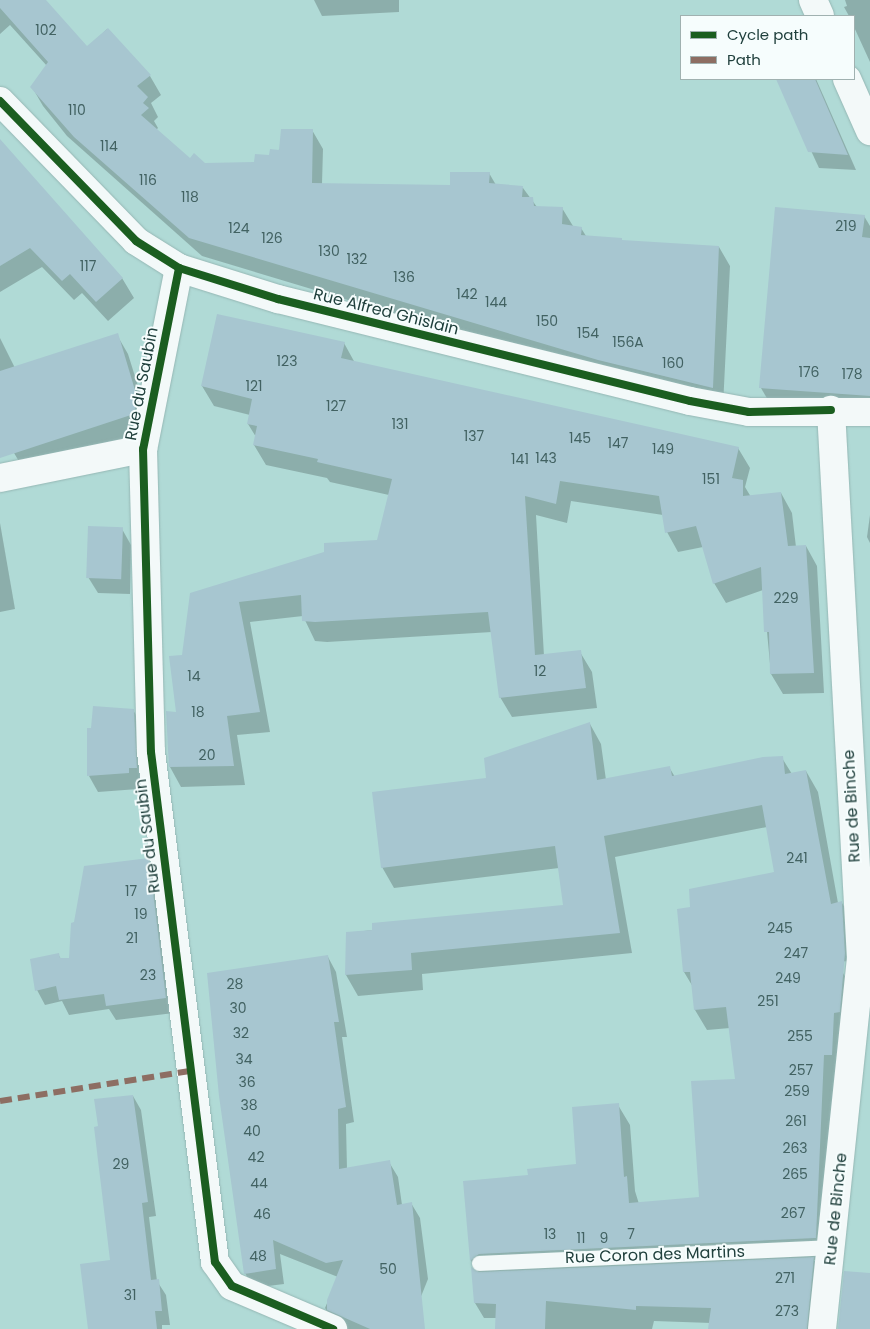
<!DOCTYPE html>
<style>
body{margin:0}
#map{position:relative;width:870px;height:1329px;overflow:hidden;background:#b0dad6;font-family:Poppins,sans-serif}
div>[style]{position:absolute}
.shadow>*{inset:0;background:#0003}
.building>*{inset:0;background:#a7c6d0;transform-origin:0 0}
.roads{filter:drop-shadow(0 0 1px #95b7b4) drop-shadow(0 0 1px #95b7b4)}
.lane>*{height:15px;margin:-7.5px;padding:0 7.5px;transform-origin:7.5px;border-radius:7.5px;background:#f3f9f9}
.street>*{height:28px;margin:-14px;padding:0 14px;transform-origin:14px;border-radius:14px;background:#f3f9f9}
.secondary>*{height:28px;margin:-14px;padding:0 14px;transform-origin:14px;border-radius:14px;background:#f3f9f9}
.quiet>*{height:6px;margin-top:-3px;transform-origin:0;background:repeating-linear-gradient(90deg,#8d6e63 0 12px,transparent 0 18px)}
.cycleway>*{height:8px;margin:-4px;padding:0 4px;transform-origin:4px;border-radius:4px;background:#1b5e20}
span{translate:-50% -50%;white-space:nowrap;text-align:center;line-height:1.15;-webkit-text-stroke:4px #f6fdfd;paint-order:stroke}
.number-label{font-size:14px;color:#426262}
.number-label span{-webkit-text-stroke-width:0}
.street-label{font-size:16px;color:#20403d}
.legend{position:absolute;left:680px;top:15px;width:175px;height:65px;box-sizing:border-box;background:#f6fdfd;border:1px solid #a0b1b0;margin:0;padding:6px 9px;list-style:none;font-size:15px;color:#20403d}
.legend li{display:flex;align-items:center;gap:10px;height:25px}
.legend b{width:25px;border:1px solid #a0b1b0}
</style>
<div id="map">
<div class="shadow">
<div style="clip-path:polygon(0 0,44px 0,87px 48px,107px 29px,150px 76px,161px 95px,151px 103px,158px 117px,154px 121px,158px 128px,156px 130px,190px 160px,204px 164px,255px 164px,312px 130px,323px 149px,322px 184px,451px 186px,489px 173px,496px 185px,523px 188px,537px 207px,562px 208px,573px 226px,581px 228px,586px 236px,623px 242px,719px 247px,730px 266px,723px 406px,610px 379px,202px 256px,67px 136px,43px 106px,32px 87px,47px 66px,10px 25px,0 34px)"></div>
<div style="clip-path:polygon(314px 0,399px 0,399px 12px,322px 16px)"></div>
<div style="clip-path:polygon(845px 0,870px 0,870px 62px,854px 27px,854px 16px,849px 16px,844px 7px,847px 6px)"></div>
<div style="clip-path:polygon(778px 79px,816px 79px,856px 170px,819px 168px)"></div>
<div style="clip-path:polygon(0 141px,122px 278px,134px 298px,108px 321px,82px 293px,74px 300px,42px 267px,0 292px)"></div>
<div style="clip-path:polygon(864px 216px,870px 226px,870px 414px,772px 407px,761px 388px)"></div>
<div style="clip-path:polygon(117px 335px,128px 354px,148px 418px,145px 434px,26px 473px,14px 453px,0 411px,0 338px,15px 368px)"></div>
<div style="clip-path:polygon(344px 343px,355px 363px,738px 448px,750px 468px,745px 487px,751px 497px,781px 493px,792px 513px,796px 547px,806px 546px,817px 566px,824px 693px,783px 694px,771px 674px,763px 590px,726px 603px,714px 583px,703px 547px,678px 552px,667px 532px,663px 515px,571px 501px,567px 523px,536px 515px,544px 656px,580px 652px,592px 672px,597px 708px,512px 717px,500px 697px,492px 632px,327px 642px,315px 641px,303px 616px,250px 622px,270px 732px,237px 735px,245px 785px,181px 787px,170px 767px,167px 713px,177px 714px,191px 594px,378px 541px,389px 495px,330px 482px,327px 478px,266px 465px,254px 445px,256px 437px,248px 424px,250px 415px,214px 406px,202px 386px)"></div>
<div style="clip-path:polygon(870px 515px,870px 543px,867px 537px)"></div>
<div style="clip-path:polygon(0 523px,15px 609px,0 612px)"></div>
<div style="clip-path:polygon(122px 529px,131px 545px,130px 594px,98px 593px,88px 577px)"></div>
<div style="clip-path:polygon(133px 710px,143px 726px,146px 784px,137px 784px,138px 789px,98px 792px,89px 776px)"></div>
<div style="clip-path:polygon(590px 724px,601px 744px,606px 780px,669px 767px,675px 777px,782px 758px,792px 774px,806px 771px,818px 792px,838px 903px,842px 903px,854px 923px,856px 961px,824px 962px,843px 973px,855px 994px,827px 1259px,814px 1260px,822px 1273px,816px 1329px,710px 1329px,711px 1323px,654px 1321px,652px 1329px,497px 1329px,497px 1318px,484px 1318px,475px 1303px,479px 1273px,471px 1261px,465px 1182px,529px 1176px,577px 1166px,618px 1105px,630px 1125px,635px 1191px,639px 1204px,700px 1199px,737px 1080px,730px 1028px,707px 1030px,695px 1010px,693px 987px,684px 972px,691px 908px,775px 873px,767px 827px,615px 857px,632px 953px,422px 974px,423px 990px,358px 996px,346px 975px,348px 933px,564px 906px,559px 868px,394px 888px,382px 867px,487px 779px)"></div>
<div style="clip-path:polygon(148px 859px,156px 874px,174px 1013px,116px 1020px,109px 1009px,69px 1015px,62px 1001px,45px 1005px,37px 990px,58px 954px,61px 959px,70px 959px)"></div>
<div style="clip-path:polygon(328px 957px,336px 972px,347px 1037px,342px 1037px,354px 1122px,346px 1124px,347px 1169px,389px 1162px,398px 1177px,402px 1205px,411px 1203px,420px 1218px,428px 1279px,408px 1329px,347px 1329px,334px 1323px,325px 1308px,338px 1277px,280px 1254px,284px 1284px,253px 1288px,245px 1273px)"></div>
<div style="clip-path:polygon(133px 1096px,141px 1110px,156px 1216px,149px 1217px,157px 1281px,166px 1295px,170px 1325px,162px 1325px,162px 1329px,89px 1329px,111px 1261px,99px 1127px)"></div>
</div>
<div class="building">
<div style="clip-path:polygon(0 0,46px 0,87px 46px,108px 28px,151px 75px,137px 86px,148px 97px,143px 103px,149px 108px,141px 115px,190px 158px,194px 153px,205px 163px,254px 162px,255px 154px,269px 155px,270px 149px,279px 150px,281px 129px,313px 129px,312px 183px,450px 185px,450px 172px,490px 172px,489px 183px,523px 186px,522px 197px,533px 197px,534px 206px,563px 207px,562px 224px,582px 227px,581px 235px,622px 238px,622px 240px,719px 246px,713px 388px,598px 360px,189px 238px,74px 137px,30px 87px,48px 62px,0 8px)"></div>
<div style="clip-path:polygon(776px 79px,815px 79px,848px 155px,808px 152px)"></div>
<div style="clip-path:polygon(0 139px,123px 278px,96px 302px,70px 274px,62px 281px,30px 248px,0 266px)"></div>
<div style="clip-path:polygon(775px 207px,865px 215px,862px 237px,870px 238px,870px 396px,759px 388px)"></div>
<div style="clip-path:polygon(217px 314px,345px 342px,341px 358px,739px 447px,732px 478px,743px 480px,743px 496px,781px 492px,788px 546px,806px 545px,814px 673px,770px 674px,769px 632px,764px 632px,761px 567px,713px 584px,696px 526px,665px 533px,659px 496px,560px 481px,556px 504px,525px 496px,535px 655px,581px 650px,586px 688px,499px 698px,488px 612px,315px 622px,302px 621px,301px 595px,239px 602px,260px 712px,227px 716px,234px 766px,169px 767px,166px 711px,176px 712px,169px 656px,182px 655px,190px 593px,324px 552px,324px 543px,377px 540px,392px 479px,317px 462px,318px 459px,253px 445px,257px 426px,247px 424px,252px 399px,201px 386px)"></div>
<div style="clip-path:polygon(118px 333px,137px 397px,134px 414px,0 458px,0 371px)"></div>
<div style="left:88px;top:526px;width:35px;height:52px;rotate:2deg"></div>
<div style="clip-path:polygon(93px 706px,134px 709px,137px 768px,129px 768px,129px 773px,87px 776px,87px 728px,91px 728px)"></div>
<div style="clip-path:polygon(590px 722px,597px 780px,670px 766px,672px 776px,763px 757px,783px 756px,785px 774px,806px 770px,831px 904px,842px 901px,845px 953px,840px 1012px,834px 1013px,832px 1055px,824px 1055px,816px 1238px,479px 1254px,470px 1261px,463px 1181px,528px 1175px,527px 1169px,576px 1164px,572px 1107px,619px 1103px,624px 1177px,627px 1176px,629px 1203px,699px 1197px,691px 1081px,735px 1079px,726px 1007px,694px 1010px,690px 972px,683px 972px,677px 909px,690px 907px,689px 889px,774px 872px,762px 805px,604px 836px,620px 933px,411px 953px,412px 970px,345px 975px,346px 932px,372px 930px,372px 923px,563px 905px,555px 846px,381px 868px,372px 792px,486px 778px,484px 758px)"></div>
<div style="clip-path:polygon(149px 858px,166px 998px,106px 1006px,104px 994px,59px 1000px,56px 986px,35px 991px,30px 959px,59px 953px,60px 958px,69px 958px,71px 923px,74px 922px,84px 866px)"></div>
<div style="clip-path:polygon(328px 955px,339px 1022px,334px 1022px,346px 1107px,338px 1109px,339px 1169px,390px 1160px,397px 1205px,412px 1202px,425px 1329px,370px 1329px,327px 1310px,327px 1300px,343px 1260px,326px 1263px,273px 1240px,276px 1269px,244px 1274px,219px 1096px,207px 973px)"></div>
<div style="clip-path:polygon(133px 1095px,148px 1202px,142px 1203px,151px 1280px,159px 1279px,162px 1311px,155px 1311px,157px 1329px,88px 1329px,80px 1264px,110px 1260px,94px 1127px,98px 1126px,94px 1099px)"></div>
<div style="clip-path:polygon(814px 1257px,807px 1329px,708px 1329px,711px 1308px,636px 1306px,636px 1310px,546px 1301px,545px 1329px,495px 1329px,496px 1304px,474px 1303px,471px 1267px,479px 1272px)"></div>
<div style="clip-path:polygon(844px 1271px,870px 1273px,870px 1329px,838px 1329px)"></div>
</div>
<div class="roads">
<div class="lane">
<div style="left:479px;top:1263px;width:353px;rotate:-2.6deg"></div>
</div>
<div class="street">
<div style="left:179px;top:268px;width:185px;rotate:101.2deg"></div>
<div style="left:143px;top:449px;width:303px;rotate:88.5deg"></div>
<div style="left:151px;top:752px;width:514px;rotate:82.85deg"></div>
<div style="left:215px;top:1262px;width:29px;rotate:55deg"></div>
<div style="left:232px;top:1286px;width:110px;rotate:23.1deg"></div>
<div style="left:0;top:478px;width:146px;rotate:-11.5deg"></div>
<div style="left:822px;top:1329px;width:372px;rotate:-84deg"></div>
<div style="left:861px;top:959px;width:550px;rotate:-93.13deg"></div>
</div>
<div class="secondary">
<div style="left:813px;top:0;width:17px;rotate:66deg"></div>
<div style="left:847px;top:79px;width:57px;rotate:66.1deg"></div>
<div style="left:0;top:101px;width:195px;rotate:45.8deg"></div>
<div style="left:136px;top:241px;width:51px;rotate:32.1deg"></div>
<div style="left:179px;top:268px;width:104px;rotate:17.4deg"></div>
<div style="left:278px;top:299px;width:424px;rotate:13.9deg"></div>
<div style="left:690px;top:401px;width:60px;rotate:10.6deg"></div>
<div style="left:749px;top:412px;width:121px"></div>
</div>
</div>
<div class="quiet">
<div style="left:0;top:1101px;width:192px;rotate:-9deg"></div>
</div>
<div class="cycleway">
<div style="left:0;top:101px;width:195px;rotate:45.8deg"></div>
<div style="left:136px;top:241px;width:51px;rotate:32.1deg"></div>
<div style="left:179px;top:268px;width:104px;rotate:17.4deg"></div>
<div style="left:278px;top:299px;width:424px;rotate:13.9deg"></div>
<div style="left:690px;top:401px;width:60px;rotate:10.6deg"></div>
<div style="left:749px;top:412px;width:82px;rotate:-1.4deg"></div>
<div style="left:179px;top:268px;width:185px;rotate:101.2deg"></div>
<div style="left:143px;top:449px;width:303px;rotate:88.5deg"></div>
<div style="left:151px;top:752px;width:514px;rotate:82.85deg"></div>
<div style="left:215px;top:1262px;width:29px;rotate:55deg"></div>
<div style="left:232px;top:1286px;width:110px;rotate:23.1deg"></div>
</div>
<div class="number-label">
<span style="left:46px;top:30px">102</span>
<span style="left:77px;top:110px">110</span>
<span style="left:109px;top:146px">114</span>
<span style="left:148px;top:180px">116</span>
<span style="left:190px;top:197px">118</span>
<span style="left:846px;top:226px">219</span>
<span style="left:239px;top:228px">124</span>
<span style="left:272px;top:238px">126</span>
<span style="left:329px;top:251px">130</span>
<span style="left:357px;top:259px">132</span>
<span style="left:88px;top:266px">117</span>
<span style="left:404px;top:277px">136</span>
<span style="left:467px;top:294px">142</span>
<span style="left:496px;top:302px">144</span>
<span style="left:547px;top:321px">150</span>
<span style="left:588px;top:333px">154</span>
<span style="left:628px;top:342px">156A</span>
<span style="left:287px;top:361px">123</span>
<span style="left:673px;top:363px">160</span>
<span style="left:809px;top:372px">176</span>
<span style="left:852px;top:374px">178</span>
<span style="left:254px;top:386px">121</span>
<span style="left:336px;top:406px">127</span>
<span style="left:400px;top:424px">131</span>
<span style="left:474px;top:436px">137</span>
<span style="left:580px;top:438px">145</span>
<span style="left:618px;top:443px">147</span>
<span style="left:663px;top:449px">149</span>
<span style="left:546px;top:458px">143</span>
<span style="left:520px;top:459px">141</span>
<span style="left:711px;top:479px">151</span>
<span style="left:786px;top:598px">229</span>
<span style="left:540px;top:671px">12</span>
<span style="left:194px;top:676px">14</span>
<span style="left:198px;top:712px">18</span>
<span style="left:207px;top:755px">20</span>
<span style="left:797px;top:858px">241</span>
<span style="left:131px;top:891px">17</span>
<span style="left:141px;top:914px">19</span>
<span style="left:780px;top:928px">245</span>
<span style="left:132px;top:938px">21</span>
<span style="left:796px;top:953px">247</span>
<span style="left:148px;top:975px">23</span>
<span style="left:788px;top:978px">249</span>
<span style="left:235px;top:984px">28</span>
<span style="left:768px;top:1001px">251</span>
<span style="left:238px;top:1008px">30</span>
<span style="left:241px;top:1033px">32</span>
<span style="left:800px;top:1036px">255</span>
<span style="left:244px;top:1059px">34</span>
<span style="left:801px;top:1070px">257</span>
<span style="left:247px;top:1082px">36</span>
<span style="left:797px;top:1091px">259</span>
<span style="left:249px;top:1105px">38</span>
<span style="left:796px;top:1121px">261</span>
<span style="left:252px;top:1131px">40</span>
<span style="left:795px;top:1148px">263</span>
<span style="left:256px;top:1157px">42</span>
<span style="left:121px;top:1164px">29</span>
<span style="left:795px;top:1174px">265</span>
<span style="left:259px;top:1183px">44</span>
<span style="left:793px;top:1213px">267</span>
<span style="left:262px;top:1214px">46</span>
<span style="left:550px;top:1234px">13</span>
<span style="left:631px;top:1234px">7</span>
<span style="left:581px;top:1238px">11</span>
<span style="left:604px;top:1238px">9</span>
<span style="left:258px;top:1256px">48</span>
<span style="left:388px;top:1269px">50</span>
<span style="left:785px;top:1278px">271</span>
<span style="left:130px;top:1295px">31</span>
<span style="left:787px;top:1311px">273</span>
</div>
<div class="street-label">
<span style="left:386px;top:312px;rotate:14deg">Rue Alfred Ghislain</span>
<span style="left:142px;top:384px;rotate:-79deg">Rue du Saubin</span>
<span style="left:852px;top:806px;rotate:-93deg">Rue de Binche</span>
<span style="left:148px;top:836px;rotate:-97deg">Rue du Saubin</span>
<span style="left:836px;top:1209px;rotate:-84deg">Rue de Binche</span>
<span style="left:655px;top:1255px;rotate:-2deg">Rue Coron des Martins</span>
</div>
<ul class="legend">
<li><b style="height:6px;background:#1b5e20"></b>Cycle path</li>
<li><b style="height:6px;background:#8d6e63"></b>Path</li>
</ul>
</div>
